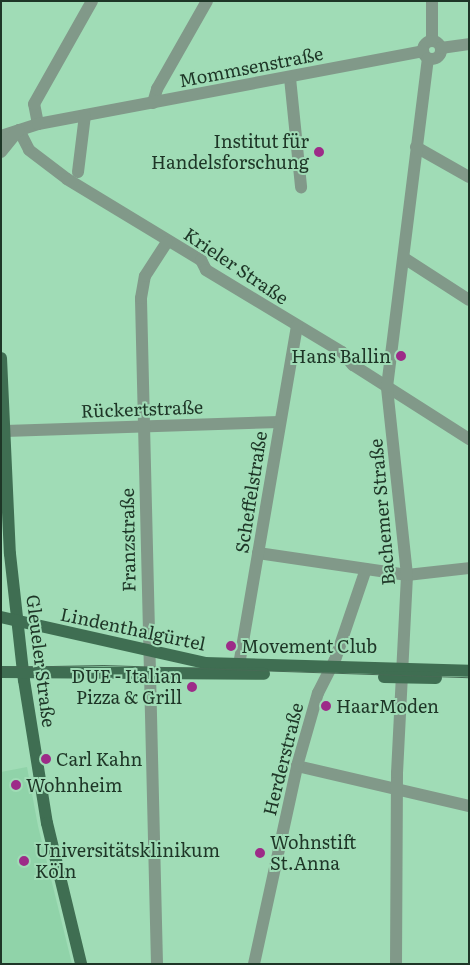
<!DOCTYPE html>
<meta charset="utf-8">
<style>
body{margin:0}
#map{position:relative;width:470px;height:965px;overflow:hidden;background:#a0dcb6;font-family:Literata,serif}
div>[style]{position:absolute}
.built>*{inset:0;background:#90d3a9}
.minor>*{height:12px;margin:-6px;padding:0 6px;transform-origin:6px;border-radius:6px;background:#819989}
.minor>.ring{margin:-6px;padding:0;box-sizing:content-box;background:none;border:12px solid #819989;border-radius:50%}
.major>*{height:12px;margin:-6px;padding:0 6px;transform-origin:6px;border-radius:6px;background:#3f6e52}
.tram>*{height:1px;margin:-0.5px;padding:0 0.5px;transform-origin:0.5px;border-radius:0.5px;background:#476b55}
.dots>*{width:14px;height:14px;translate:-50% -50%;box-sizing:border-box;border:2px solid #a0dcb6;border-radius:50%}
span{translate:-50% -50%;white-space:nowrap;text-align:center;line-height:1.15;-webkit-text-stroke:4px #a0dcb6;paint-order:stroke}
.street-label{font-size:18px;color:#1e3627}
.poi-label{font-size:18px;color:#1e3627}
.right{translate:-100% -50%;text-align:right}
.left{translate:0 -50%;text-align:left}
.frame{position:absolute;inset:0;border:2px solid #1e3627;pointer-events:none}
</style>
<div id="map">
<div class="built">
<div style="clip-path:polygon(27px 767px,38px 826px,72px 964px,1px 964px,1px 772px)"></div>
</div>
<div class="minor">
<div style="left:432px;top:40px;width:39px;rotate:-90deg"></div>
<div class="ring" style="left:423px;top:41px;width:6px;height:6px"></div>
<div style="left:441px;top:48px;width:28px;rotate:-8deg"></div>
<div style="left:290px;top:78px;width:110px;rotate:84.2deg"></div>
<div style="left:153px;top:103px;width:15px;rotate:-74deg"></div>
<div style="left:157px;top:89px;width:101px;rotate:-60.4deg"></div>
<div style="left:38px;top:124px;width:20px;rotate:-101deg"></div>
<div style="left:34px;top:104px;width:118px;rotate:-60.6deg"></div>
<div style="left:19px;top:130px;width:22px;rotate:63deg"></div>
<div style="left:29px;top:150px;width:48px;rotate:37.3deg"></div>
<div style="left:67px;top:179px;width:157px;rotate:31.2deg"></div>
<div style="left:201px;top:260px;width:11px;rotate:63deg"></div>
<div style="left:206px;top:270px;width:159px;rotate:31.1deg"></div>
<div style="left:342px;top:352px;width:17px;rotate:50deg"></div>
<div style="left:353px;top:365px;width:138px;rotate:32.5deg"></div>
<div style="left:1px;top:136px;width:39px;rotate:-18deg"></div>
<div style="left:38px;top:124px;width:392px;rotate:-10.7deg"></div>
<div style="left:416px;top:147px;width:61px;rotate:29.5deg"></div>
<div style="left:1px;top:152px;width:28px;rotate:-51deg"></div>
<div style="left:78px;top:172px;width:57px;rotate:-83deg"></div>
<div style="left:404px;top:258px;width:77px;rotate:32.9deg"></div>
<div style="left:5px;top:431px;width:275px;rotate:-1.9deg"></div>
<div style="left:258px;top:553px;width:151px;rotate:8.4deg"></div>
<div style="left:407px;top:575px;width:62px;rotate:-6.4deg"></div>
<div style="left:239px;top:665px;width:344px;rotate:-80.3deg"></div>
<div style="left:297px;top:766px;width:177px;rotate:13.1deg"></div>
<div style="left:157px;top:964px;width:666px;rotate:-91.38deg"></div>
<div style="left:141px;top:298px;width:22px;rotate:-80deg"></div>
<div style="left:145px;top:276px;width:40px;rotate:-57.1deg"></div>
<div style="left:254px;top:964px;width:203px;rotate:-77.7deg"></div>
<div style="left:297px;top:766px;width:76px;rotate:-74deg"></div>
<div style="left:318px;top:693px;width:37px;rotate:-63deg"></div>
<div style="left:335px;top:660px;width:96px;rotate:-71.2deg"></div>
<div style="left:396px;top:964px;width:191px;rotate:-89.7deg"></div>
<div style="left:397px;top:773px;width:198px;rotate:-87.1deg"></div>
<div style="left:407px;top:575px;width:189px;rotate:-96.1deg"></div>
<div style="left:387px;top:387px;width:331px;rotate:-82.9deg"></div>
</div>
<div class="major">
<div style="left:1px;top:358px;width:196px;rotate:87.4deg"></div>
<div style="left:10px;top:554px;width:127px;rotate:83.7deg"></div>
<div style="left:24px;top:680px;width:145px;rotate:80.9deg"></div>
<div style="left:47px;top:823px;width:145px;rotate:76.4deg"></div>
<div style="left:1px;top:617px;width:209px;rotate:12.7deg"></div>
<div style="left:205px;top:663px;width:264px;rotate:1.7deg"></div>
<div style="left:1px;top:672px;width:263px;rotate:0.4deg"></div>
<div style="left:384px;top:677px;width:52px;rotate:1.1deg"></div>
</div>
<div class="tram">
<div style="left:1px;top:667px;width:102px;rotate:-1.1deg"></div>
<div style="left:103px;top:665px;width:366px;rotate:1.9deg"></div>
</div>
<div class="dots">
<div style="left:319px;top:152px;background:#9d2b88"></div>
<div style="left:401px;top:356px;background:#9d2b88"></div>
<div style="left:231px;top:646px;background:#9d2b88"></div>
<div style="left:192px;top:687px;background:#9d2b88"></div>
<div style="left:326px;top:706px;background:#9d2b88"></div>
<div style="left:46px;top:759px;background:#9d2b88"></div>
<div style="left:16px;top:785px;background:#9d2b88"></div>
<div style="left:260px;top:853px;background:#9d2b88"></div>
<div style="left:24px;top:861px;background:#9d2b88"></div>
</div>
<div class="street-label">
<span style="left:251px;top:67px;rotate:-11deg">Mommsenstraße</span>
<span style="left:236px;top:266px;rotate:34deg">Krieler Straße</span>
<span style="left:142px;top:409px;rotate:-2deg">Rückertstraße</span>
<span style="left:251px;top:492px;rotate:-81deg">Scheffelstraße</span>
<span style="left:382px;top:512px;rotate:-95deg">Bachemer Straße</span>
<span style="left:128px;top:540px;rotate:-91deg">Franzstraße</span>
<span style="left:133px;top:629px;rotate:12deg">Lindenthalgürtel</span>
<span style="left:41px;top:661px;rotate:83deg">Gleueler Straße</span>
<span style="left:283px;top:759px;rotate:-76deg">Herderstraße</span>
</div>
<div class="poi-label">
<span class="right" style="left:309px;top:152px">Institut für<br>Handelsforschung</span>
<span class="right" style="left:391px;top:356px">Hans Ballin</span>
<span class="left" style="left:241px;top:646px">Movement Club</span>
<span class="right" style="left:182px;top:687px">DUE - Italian<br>Pizza &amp; Grill</span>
<span class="left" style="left:336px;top:706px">HaarModen</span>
<span class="left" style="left:56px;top:759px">Carl Kahn</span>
<span class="left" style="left:26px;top:785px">Wohnheim</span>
<span class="left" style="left:270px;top:853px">Wohnstift<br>St.Anna</span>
<span class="left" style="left:35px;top:861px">Universitätsklinikum<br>Köln</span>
</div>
<div class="frame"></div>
</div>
